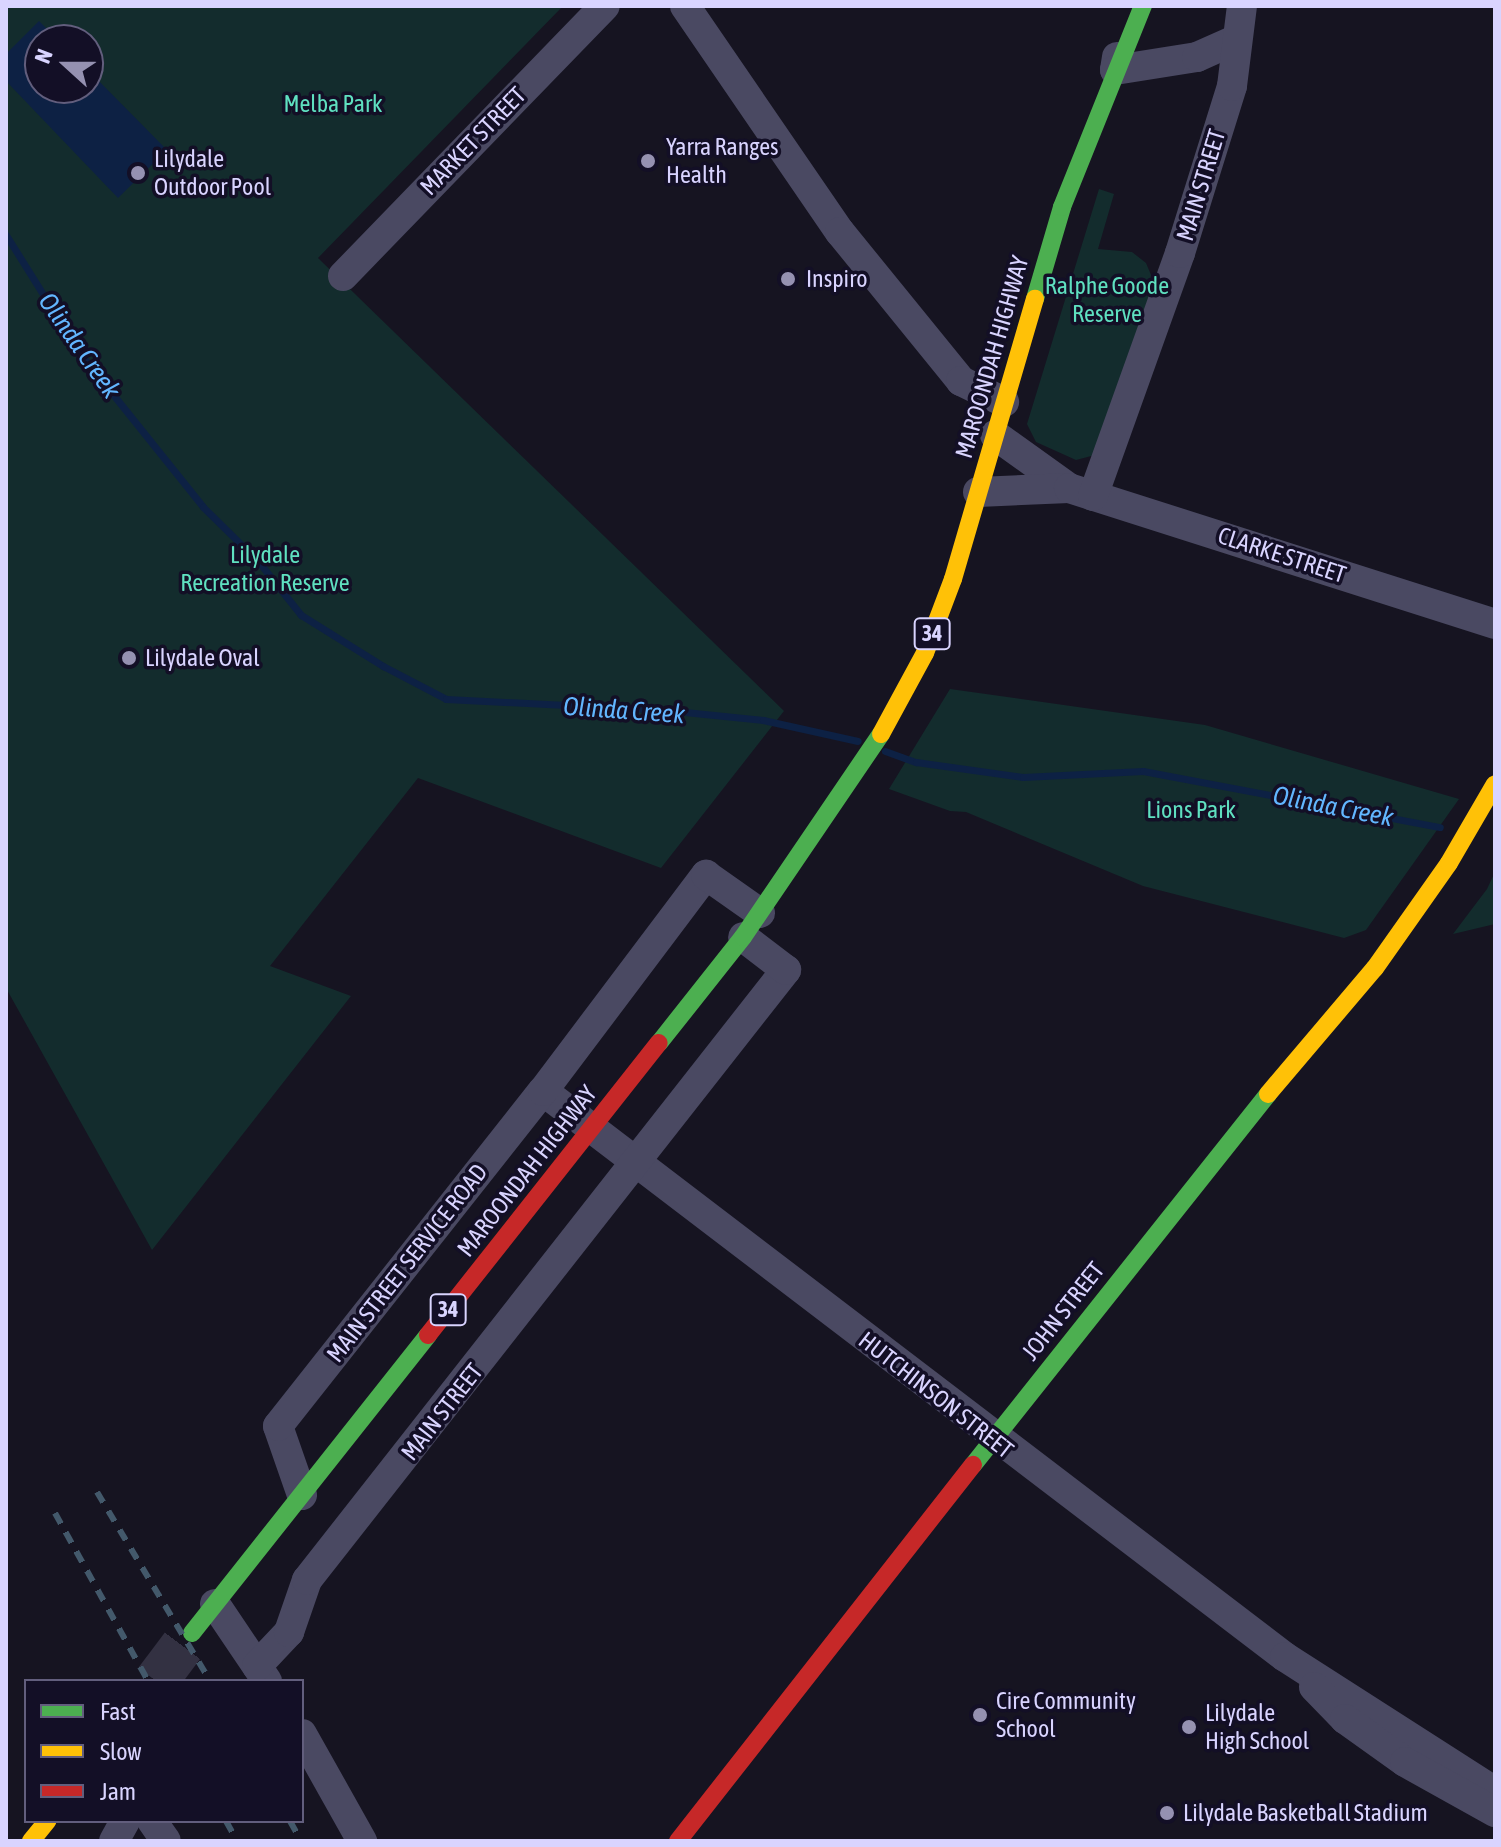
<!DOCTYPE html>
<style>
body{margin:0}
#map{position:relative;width:1501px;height:1847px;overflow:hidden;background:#161421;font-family:"Asap Condensed",sans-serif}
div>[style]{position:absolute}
.green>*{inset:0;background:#132c2d}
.water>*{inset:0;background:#0d2144}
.stream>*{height:7px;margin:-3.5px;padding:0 3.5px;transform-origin:3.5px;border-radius:3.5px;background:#0d2144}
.highway-tunnel>*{height:44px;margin-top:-22px;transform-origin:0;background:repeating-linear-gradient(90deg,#333142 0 44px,transparent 0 66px)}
.street>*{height:30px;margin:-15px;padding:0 15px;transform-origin:15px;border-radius:15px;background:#4a4962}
.fast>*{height:18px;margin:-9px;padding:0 9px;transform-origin:9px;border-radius:9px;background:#4caf50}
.slow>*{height:18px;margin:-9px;padding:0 9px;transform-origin:9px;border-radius:9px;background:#ffc107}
.jam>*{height:18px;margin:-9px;padding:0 9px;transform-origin:9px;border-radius:9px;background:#c62828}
.rail>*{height:6px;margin-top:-3px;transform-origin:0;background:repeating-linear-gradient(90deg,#43596b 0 12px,transparent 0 22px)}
.dots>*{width:22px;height:22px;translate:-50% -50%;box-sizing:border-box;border:4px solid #130f26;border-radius:50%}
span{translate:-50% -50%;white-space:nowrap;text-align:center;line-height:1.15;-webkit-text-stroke:7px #130f26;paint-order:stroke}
.shield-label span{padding:2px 6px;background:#130f26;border:2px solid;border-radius:6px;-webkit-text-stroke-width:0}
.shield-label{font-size:22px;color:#d9d4ff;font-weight:700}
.park-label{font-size:24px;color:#5fe0c0}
.street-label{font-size:24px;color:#d9d4ff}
.poi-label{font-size:24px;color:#d9d4ff}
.left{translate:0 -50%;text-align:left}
.water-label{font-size:26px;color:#62b6ff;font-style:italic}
.frame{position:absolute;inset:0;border:8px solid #d9d4ff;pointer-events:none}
.legend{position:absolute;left:24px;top:1679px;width:280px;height:144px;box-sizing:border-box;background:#130f26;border:2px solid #625e7d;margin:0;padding:10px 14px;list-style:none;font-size:24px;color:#d9d4ff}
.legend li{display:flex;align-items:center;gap:16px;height:40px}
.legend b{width:40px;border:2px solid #625e7d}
.north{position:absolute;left:24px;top:24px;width:80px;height:80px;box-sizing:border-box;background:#130f26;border:2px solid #625e7d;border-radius:50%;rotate:291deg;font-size:22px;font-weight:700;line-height:32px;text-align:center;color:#d9d4ff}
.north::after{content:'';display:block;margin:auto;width:28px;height:36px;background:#9591b1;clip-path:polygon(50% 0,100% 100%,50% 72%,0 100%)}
</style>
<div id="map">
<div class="green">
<div style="clip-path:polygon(evenodd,6px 6px,563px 6px,318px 258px,784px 711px,661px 868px,418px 778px,270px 966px,351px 996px,152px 1250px,6px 988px,6px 6px,40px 40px,88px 40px,88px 88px,40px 88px,40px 40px)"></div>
<div style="clip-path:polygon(1099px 189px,1114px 194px,1098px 249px,1132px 252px,1146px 263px,1154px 282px,1095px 455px,1076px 460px,1036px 442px,1027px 424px)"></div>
<div style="clip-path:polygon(950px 689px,1205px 725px,1459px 799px,1366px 930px,1344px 938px,1143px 886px,966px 812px,950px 811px,889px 789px)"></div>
<div style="clip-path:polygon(1495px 872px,1495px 924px,1453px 934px,1487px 889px)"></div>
</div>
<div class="water">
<div style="clip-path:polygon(39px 21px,58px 40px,40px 40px,40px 88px,88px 88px,88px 70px,167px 150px,118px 198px,6px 81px,6px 54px)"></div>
</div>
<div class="stream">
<div style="left:6px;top:235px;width:138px;rotate:58deg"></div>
<div style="left:79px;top:352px;width:198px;rotate:51.3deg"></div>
<div style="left:203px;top:507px;width:77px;rotate:44.5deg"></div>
<div style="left:258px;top:561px;width:69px;rotate:51.5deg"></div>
<div style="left:301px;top:615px;width:97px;rotate:31.9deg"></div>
<div style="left:383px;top:666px;width:71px;rotate:27.6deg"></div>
<div style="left:446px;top:699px;width:219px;rotate:2.9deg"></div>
<div style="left:665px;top:710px;width:99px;rotate:5.8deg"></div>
<div style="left:763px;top:720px;width:97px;rotate:12.5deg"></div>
<div style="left:885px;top:751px;width:33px;rotate:20deg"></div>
<div style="left:916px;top:762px;width:108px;rotate:8deg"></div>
<div style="left:1023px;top:777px;width:120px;rotate:-2.9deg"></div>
<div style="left:1143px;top:771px;width:302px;rotate:10.7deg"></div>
</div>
<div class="highway-tunnel">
<div style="left:156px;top:1681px;width:60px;rotate:-53.1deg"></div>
</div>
<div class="street">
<div style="left:685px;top:6px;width:274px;rotate:55.6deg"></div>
<div style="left:840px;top:232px;width:192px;rotate:50.9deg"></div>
<div style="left:961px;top:381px;width:48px;rotate:26deg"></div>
<div style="left:1117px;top:57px;width:13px;rotate:99deg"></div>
<div style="left:1115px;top:70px;width:83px;rotate:-9deg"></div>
<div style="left:1197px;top:57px;width:42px;rotate:-24.1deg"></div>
<div style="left:343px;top:276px;width:376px;rotate:-45.9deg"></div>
<div style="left:995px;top:435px;width:91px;rotate:35.6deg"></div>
<div style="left:978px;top:492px;width:91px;rotate:-2.5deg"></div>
<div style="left:1069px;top:488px;width:447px;rotate:17.7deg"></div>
<div style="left:1093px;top:496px;width:258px;rotate:-70.3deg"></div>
<div style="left:1180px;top:253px;width:175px;rotate:-72.7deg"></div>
<div style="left:1232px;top:86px;width:81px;rotate:-82.9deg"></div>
<div style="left:543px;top:1091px;width:933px;rotate:37.34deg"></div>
<div style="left:1285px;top:1657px;width:250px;rotate:32.7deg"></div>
<div style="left:302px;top:1495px;width:73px;rotate:-109.2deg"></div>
<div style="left:278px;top:1426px;width:427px;rotate:-51.7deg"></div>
<div style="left:543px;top:1091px;width:271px;rotate:-53deg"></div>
<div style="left:706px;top:875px;width:66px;rotate:35.1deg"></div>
<div style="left:215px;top:1604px;width:93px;rotate:56deg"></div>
<div style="left:257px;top:1666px;width:47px;rotate:-46.7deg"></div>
<div style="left:289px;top:1632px;width:55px;rotate:-70.9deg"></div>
<div style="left:307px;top:1580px;width:776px;rotate:-51.86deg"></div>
<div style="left:786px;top:970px;width:54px;rotate:-142.5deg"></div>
<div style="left:1314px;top:1687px;width:45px;rotate:45.9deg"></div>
<div style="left:1345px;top:1719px;width:74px;rotate:35.6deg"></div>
<div style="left:1405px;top:1762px;width:103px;rotate:29.1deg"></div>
<div style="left:302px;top:1734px;width:123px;rotate:60.7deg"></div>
<div style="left:152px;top:1821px;width:24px;rotate:55deg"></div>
<div style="left:114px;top:1841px;width:23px;rotate:-61deg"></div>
</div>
<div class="fast">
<div style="left:1035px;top:299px;width:96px;rotate:-73.6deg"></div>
<div style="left:1062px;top:207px;width:217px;rotate:-68.1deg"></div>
<div style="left:659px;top:1043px;width:135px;rotate:-51.6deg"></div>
<div style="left:743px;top:937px;width:245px;rotate:-55.8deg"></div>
<div style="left:973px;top:1465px;width:474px;rotate:-51.5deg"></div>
<div style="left:192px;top:1633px;width:380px;rotate:-51.6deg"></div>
</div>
<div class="slow">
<div style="left:881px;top:734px;width:92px;rotate:-61.5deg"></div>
<div style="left:925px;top:653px;width:79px;rotate:-69.3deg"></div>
<div style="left:953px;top:579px;width:292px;rotate:-73.7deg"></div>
<div style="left:1268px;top:1094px;width:165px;rotate:-49.7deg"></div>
<div style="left:1375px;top:968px;width:128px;rotate:-54.8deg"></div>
<div style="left:1449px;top:863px;width:91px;rotate:-59.8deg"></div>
<div style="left:31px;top:1841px;width:26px;rotate:-51deg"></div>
</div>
<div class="jam">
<div style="left:428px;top:1335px;width:372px;rotate:-51.7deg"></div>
<div style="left:678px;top:1841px;width:478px;rotate:-51.9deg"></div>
</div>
<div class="rail">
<div style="left:97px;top:1492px;width:220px;rotate:59.1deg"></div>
<div style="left:55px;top:1513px;width:192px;rotate:61deg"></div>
<div style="left:226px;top:1821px;width:23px;rotate:61deg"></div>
<div style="left:290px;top:1821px;width:23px;rotate:61deg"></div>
</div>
<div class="dots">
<div style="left:648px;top:161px;background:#9591b1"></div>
<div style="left:138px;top:173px;background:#9591b1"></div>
<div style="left:788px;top:279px;background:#9591b1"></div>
<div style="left:129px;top:658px;background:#9591b1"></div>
<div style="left:980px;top:1715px;background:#9591b1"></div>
<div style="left:1189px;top:1727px;background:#9591b1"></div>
<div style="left:1167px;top:1813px;background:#9591b1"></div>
</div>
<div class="shield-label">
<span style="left:932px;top:634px">34</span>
<span style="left:448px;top:1310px">34</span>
</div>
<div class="park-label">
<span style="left:333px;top:104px">Melba Park</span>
<span style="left:1107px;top:300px">Ralphe Goode<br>Reserve</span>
<span style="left:265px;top:569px">Lilydale<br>Recreation Reserve</span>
<span style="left:1191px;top:810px">Lions Park</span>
</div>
<div class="street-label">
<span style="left:473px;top:141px;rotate:-46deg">MARKET STREET</span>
<span style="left:1201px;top:185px;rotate:-73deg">MAIN STREET</span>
<span style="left:992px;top:357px;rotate:-74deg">MAROONDAH HIGHWAY</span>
<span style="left:1282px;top:555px;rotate:18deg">CLARKE STREET</span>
<span style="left:527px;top:1171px;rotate:-52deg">MAROONDAH HIGHWAY</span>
<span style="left:407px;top:1263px;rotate:-52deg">MAIN STREET SERVICE ROAD</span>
<span style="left:1063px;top:1311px;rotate:-52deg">JOHN STREET</span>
<span style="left:936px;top:1395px;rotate:38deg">HUTCHINSON STREET</span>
<span style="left:442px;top:1412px;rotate:-52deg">MAIN STREET</span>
</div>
<div class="poi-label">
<span class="left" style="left:666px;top:161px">Yarra Ranges<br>Health</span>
<span class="left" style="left:154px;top:173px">Lilydale<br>Outdoor Pool</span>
<span class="left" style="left:806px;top:279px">Inspiro</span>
<span class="left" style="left:145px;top:658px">Lilydale Oval</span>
<span class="left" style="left:996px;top:1715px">Cire Community<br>School</span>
<span class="left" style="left:1205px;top:1727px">Lilydale<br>High School</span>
<span class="left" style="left:1183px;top:1813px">Lilydale Basketball Stadium</span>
</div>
<div class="water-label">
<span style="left:79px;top:346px;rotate:55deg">Olinda Creek</span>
<span style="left:624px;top:711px;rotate:4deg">Olinda Creek</span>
<span style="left:1333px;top:807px;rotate:11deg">Olinda Creek</span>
</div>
<div class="frame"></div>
<ul class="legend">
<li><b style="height:10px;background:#4caf50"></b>Fast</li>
<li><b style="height:10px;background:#ffc107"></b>Slow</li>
<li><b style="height:10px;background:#c62828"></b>Jam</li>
</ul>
<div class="north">N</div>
</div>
